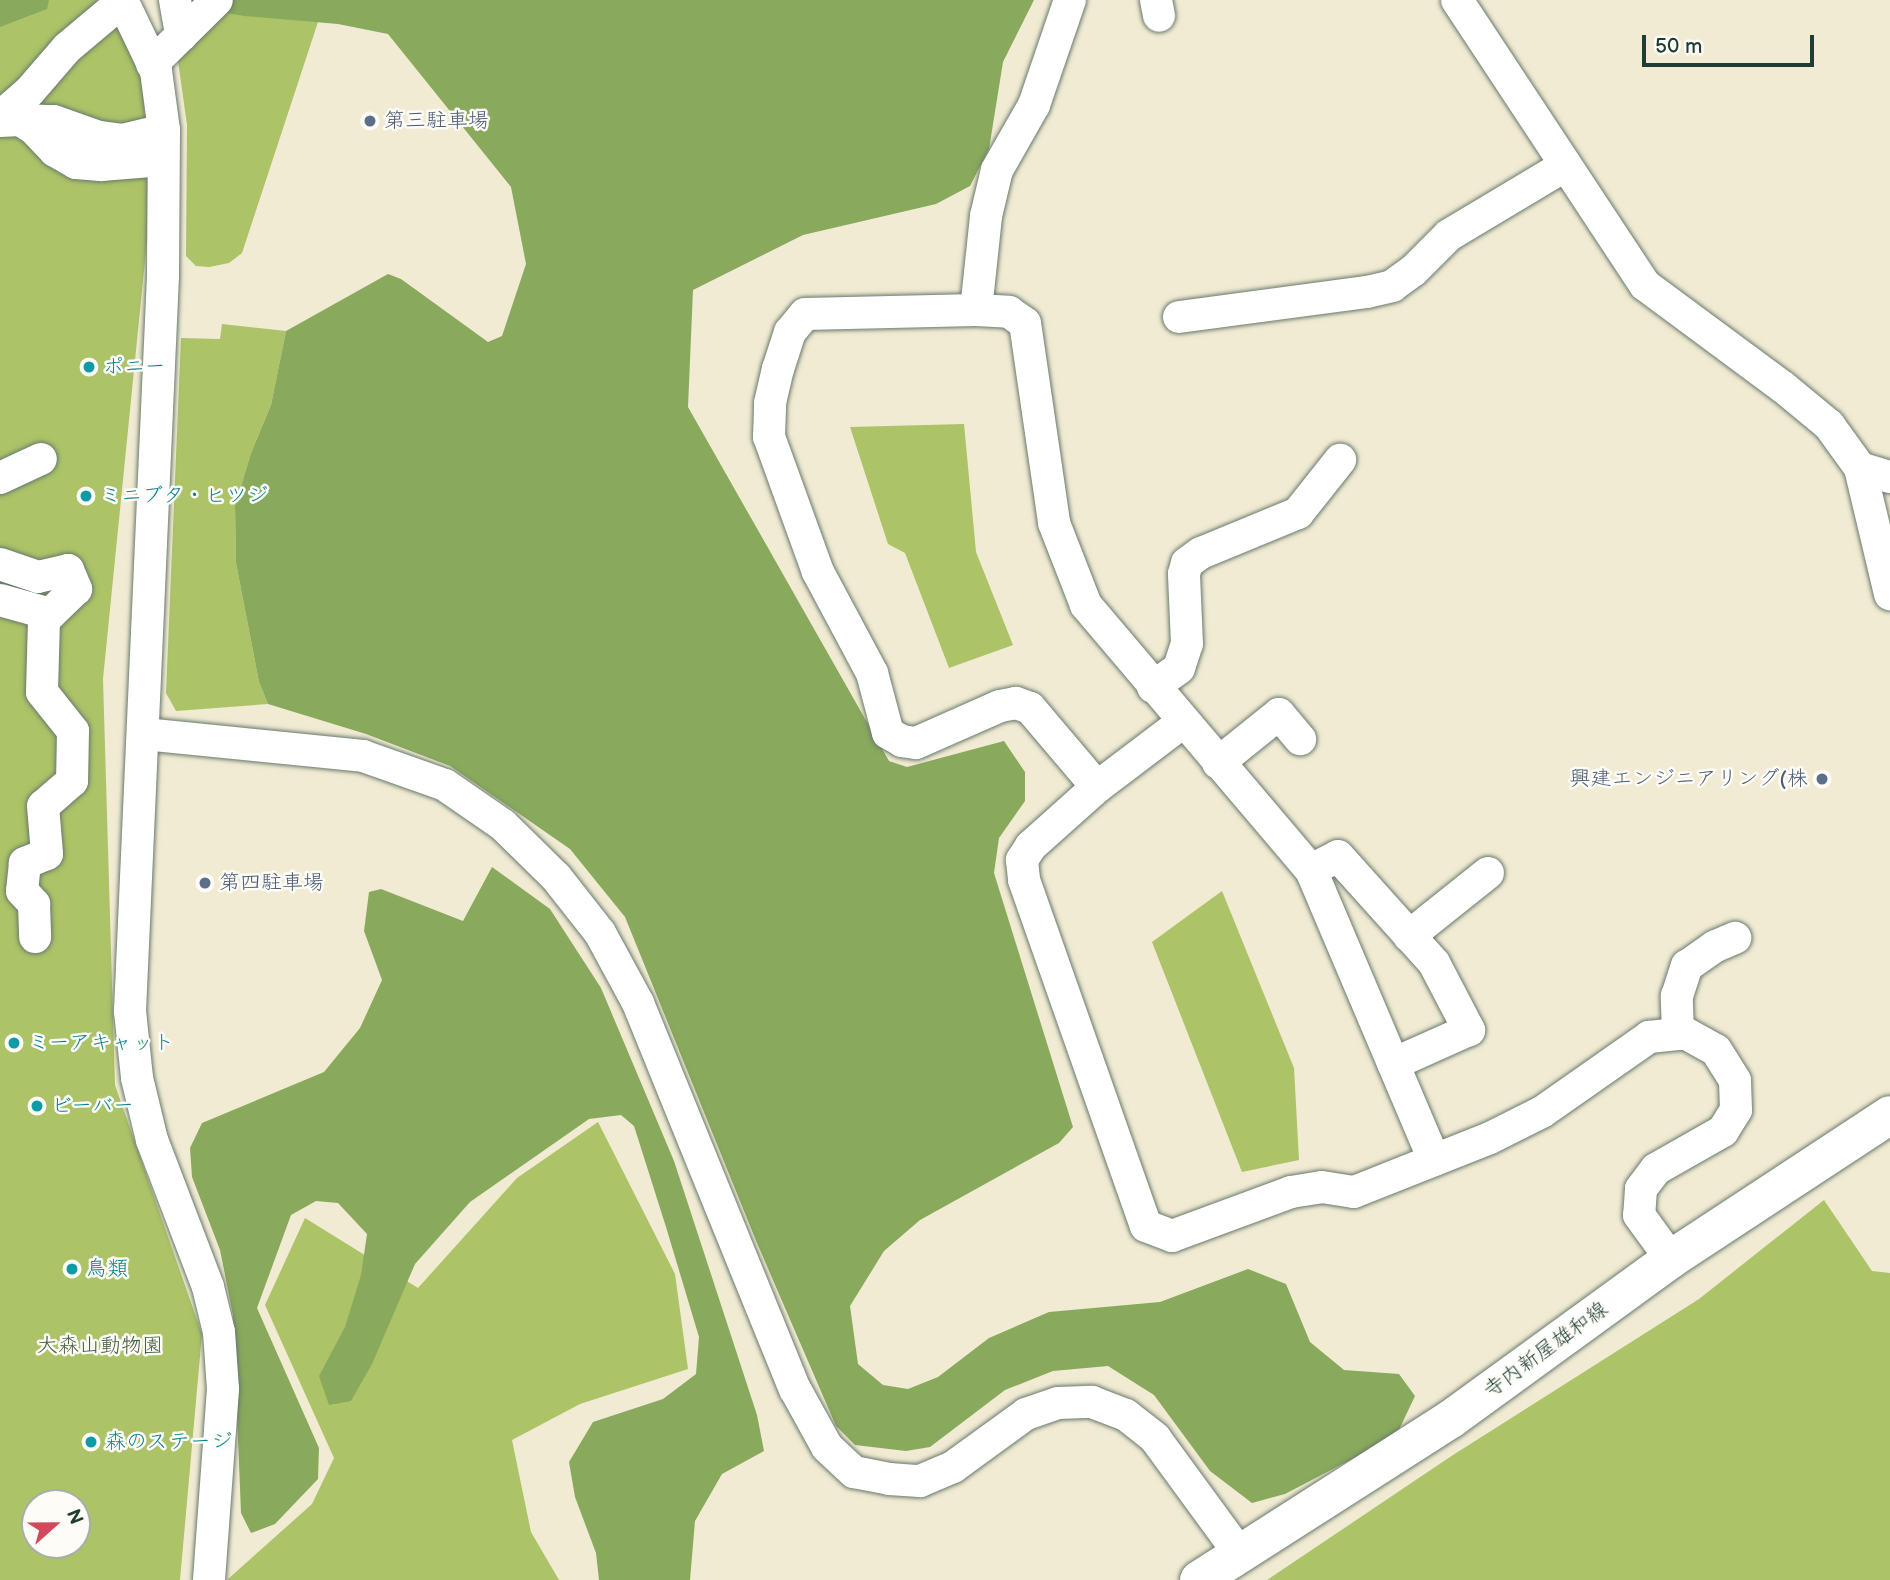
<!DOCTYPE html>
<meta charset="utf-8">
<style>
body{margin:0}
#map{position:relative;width:1890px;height:1580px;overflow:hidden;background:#f1ebd3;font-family:"Balsamiq Sans","Klee One",sans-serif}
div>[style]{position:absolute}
.green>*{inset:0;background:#acc368}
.forest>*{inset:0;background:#89a95c}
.roads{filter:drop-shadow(0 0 2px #687a6c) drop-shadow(0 0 2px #687a6c)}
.minor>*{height:32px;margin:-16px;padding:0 16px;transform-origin:16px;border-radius:16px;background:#fff}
.major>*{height:38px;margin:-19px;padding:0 19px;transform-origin:19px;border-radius:19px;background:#fff}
.dots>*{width:19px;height:19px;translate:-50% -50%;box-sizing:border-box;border:4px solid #fdfcf7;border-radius:50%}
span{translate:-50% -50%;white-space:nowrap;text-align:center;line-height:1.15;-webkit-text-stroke:5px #fdfcf7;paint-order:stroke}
.service-label{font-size:21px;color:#4e5e75}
.left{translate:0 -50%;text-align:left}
.right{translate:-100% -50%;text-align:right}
.culture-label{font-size:21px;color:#0d838f}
.park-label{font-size:21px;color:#425e41}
.street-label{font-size:21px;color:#1f3d34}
.north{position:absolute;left:21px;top:1489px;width:70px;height:70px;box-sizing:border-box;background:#fdfcf7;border:2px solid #a4b0a9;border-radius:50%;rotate:69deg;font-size:19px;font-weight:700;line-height:28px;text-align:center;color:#1f3d34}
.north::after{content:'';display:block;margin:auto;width:24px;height:32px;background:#d1495b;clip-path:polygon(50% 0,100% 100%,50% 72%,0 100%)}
.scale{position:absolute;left:1642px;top:35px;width:172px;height:32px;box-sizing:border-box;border:4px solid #1f3d34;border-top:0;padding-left:9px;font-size:21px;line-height:24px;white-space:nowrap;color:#1f3d34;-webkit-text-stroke:5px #fdfcf7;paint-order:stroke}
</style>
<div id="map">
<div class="green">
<div style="clip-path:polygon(evenodd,0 0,104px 0,141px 73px,152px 191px,103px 679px,115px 1085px,202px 1334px,180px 1580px,0 1580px,0 0,35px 1503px,77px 1503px,77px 1545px,35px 1545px,35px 1503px)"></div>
<div style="clip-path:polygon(216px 11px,318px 22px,242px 253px,229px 263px,209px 267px,196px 266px,186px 256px,187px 125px,177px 54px)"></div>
<div style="clip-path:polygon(222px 324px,286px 331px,271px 405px,251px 453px,235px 506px,236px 563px,259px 682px,268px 704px,176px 711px,166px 693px,181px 338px,220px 339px)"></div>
<div style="clip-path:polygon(964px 424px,976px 552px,1013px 645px,949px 668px,905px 553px,888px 544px,850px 427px)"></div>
<div style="clip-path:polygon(1222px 891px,1294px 1068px,1299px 1160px,1242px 1172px,1152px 942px)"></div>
<div style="clip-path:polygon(598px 1122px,675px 1274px,688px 1369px,580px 1404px,512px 1440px,531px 1532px,559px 1580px,227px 1580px,312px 1504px,334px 1458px,265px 1305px,305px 1218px,418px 1288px,517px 1178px)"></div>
<div style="clip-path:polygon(1824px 1200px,1872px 1271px,1890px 1273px,1890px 1580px,1267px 1580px,1453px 1455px,1699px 1299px)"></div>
</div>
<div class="forest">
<div style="clip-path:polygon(0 0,49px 0,47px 9px,0 27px)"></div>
<div style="clip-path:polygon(188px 0,1034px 0,1003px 62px,989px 149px,970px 186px,936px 204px,803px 235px,693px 290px,688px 407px,889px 761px,907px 767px,1004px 741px,1025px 772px,1025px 801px,999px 838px,994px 873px,1073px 1127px,1059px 1143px,920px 1220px,884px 1251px,850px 1306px,858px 1364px,883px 1385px,908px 1389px,938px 1377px,989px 1338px,1049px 1312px,1160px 1302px,1248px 1269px,1286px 1284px,1310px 1342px,1344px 1370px,1399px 1374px,1415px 1396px,1396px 1436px,1285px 1494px,1252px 1503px,1210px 1471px,1154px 1395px,1108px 1366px,1053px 1371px,1005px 1390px,930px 1447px,906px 1451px,855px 1445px,836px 1426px,757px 1243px,625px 917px,570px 849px,450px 766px,366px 734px,268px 704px,259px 682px,236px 563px,235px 506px,251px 453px,271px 405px,286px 331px,388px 274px,401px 279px,488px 342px,502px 336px,526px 264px,511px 187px,388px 34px,338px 24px,244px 16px,189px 6px)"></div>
<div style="clip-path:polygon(492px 867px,550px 909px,601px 988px,674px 1161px,757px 1415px,764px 1451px,722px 1474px,695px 1521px,690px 1580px,599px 1580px,596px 1553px,575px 1497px,569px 1462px,593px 1422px,663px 1399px,696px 1374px,699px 1337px,666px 1227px,634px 1126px,621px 1115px,589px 1119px,470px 1202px,415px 1264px,372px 1364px,351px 1401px,329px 1405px,319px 1376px,345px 1327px,361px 1275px,367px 1234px,338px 1203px,316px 1201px,291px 1215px,257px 1308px,319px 1448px,318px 1479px,275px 1524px,251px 1533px,241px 1513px,233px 1315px,220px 1250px,192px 1177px,190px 1148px,202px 1123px,324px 1072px,360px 1028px,382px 980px,364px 931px,369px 892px,381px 889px,463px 921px)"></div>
</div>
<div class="roads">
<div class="minor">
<div style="left:122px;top:0;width:79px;rotate:64.4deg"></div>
<div style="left:156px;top:71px;width:60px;rotate:82.3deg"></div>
<div style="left:164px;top:130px;width:146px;rotate:90.4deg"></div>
<div style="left:163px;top:276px;width:736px;rotate:92.57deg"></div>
<div style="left:130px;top:1011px;width:67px;rotate:84deg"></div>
<div style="left:137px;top:1078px;width:64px;rotate:76.4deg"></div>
<div style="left:152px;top:1140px;width:157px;rotate:69.1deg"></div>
<div style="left:208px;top:1287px;width:46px;rotate:76.3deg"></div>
<div style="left:219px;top:1332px;width:57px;rotate:86deg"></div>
<div style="left:223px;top:1389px;width:192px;rotate:94.2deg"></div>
<div style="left:175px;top:0;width:36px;rotate:80deg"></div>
<div style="left:1156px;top:0;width:16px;rotate:79deg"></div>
<div style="left:1457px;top:0;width:341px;rotate:56.6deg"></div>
<div style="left:1645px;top:285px;width:172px;rotate:36.5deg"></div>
<div style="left:1783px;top:387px;width:60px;rotate:39.6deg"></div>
<div style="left:1829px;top:425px;width:53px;rotate:54.2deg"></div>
<div style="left:1860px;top:468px;width:130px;rotate:76.6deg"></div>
<div style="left:152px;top:64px;width:91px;rotate:-44.6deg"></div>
<div style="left:0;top:117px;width:38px;rotate:-41deg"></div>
<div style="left:29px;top:92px;width:58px;rotate:-49.2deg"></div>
<div style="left:67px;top:48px;width:73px;rotate:-40deg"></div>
<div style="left:20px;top:120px;width:34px;rotate:2deg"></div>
<div style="left:54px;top:121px;width:48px;rotate:19.6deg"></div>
<div style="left:99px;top:137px;width:23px;rotate:7deg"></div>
<div style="left:122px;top:140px;width:43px;rotate:-13.4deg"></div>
<div style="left:0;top:121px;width:20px;rotate:-3deg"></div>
<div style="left:20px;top:120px;width:15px;rotate:32deg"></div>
<div style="left:33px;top:128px;width:32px;rotate:46deg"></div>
<div style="left:55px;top:151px;width:24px;rotate:30deg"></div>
<div style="left:76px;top:163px;width:25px;rotate:5deg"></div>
<div style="left:101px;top:165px;width:62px;rotate:-4.6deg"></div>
<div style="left:976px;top:310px;width:95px;rotate:-83.9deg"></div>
<div style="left:986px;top:216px;width:47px;rotate:-76.6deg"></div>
<div style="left:997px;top:170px;width:75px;rotate:-60.4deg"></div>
<div style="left:1034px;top:105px;width:111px;rotate:-71.1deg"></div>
<div style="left:1179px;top:317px;width:190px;rotate:-7.6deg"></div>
<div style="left:1367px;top:292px;width:26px;rotate:-13deg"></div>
<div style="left:1392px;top:286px;width:26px;rotate:-36deg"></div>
<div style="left:1413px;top:271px;width:51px;rotate:-45deg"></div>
<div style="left:1449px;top:235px;width:136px;rotate:-30.9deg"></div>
<div style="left:1860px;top:468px;width:31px;rotate:17deg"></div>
<div style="left:0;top:478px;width:45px;rotate:-24.9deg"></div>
<div style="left:0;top:564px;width:40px;rotate:18.9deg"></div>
<div style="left:38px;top:577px;width:31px;rotate:-13deg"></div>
<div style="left:68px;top:570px;width:21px;rotate:67deg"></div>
<div style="left:76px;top:589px;width:45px;rotate:135.9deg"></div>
<div style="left:44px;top:620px;width:72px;rotate:91.6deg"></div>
<div style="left:42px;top:692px;width:50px;rotate:51.5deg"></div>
<div style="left:73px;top:731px;width:50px;rotate:91.1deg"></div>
<div style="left:72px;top:781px;width:38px;rotate:139deg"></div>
<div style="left:43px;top:806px;width:48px;rotate:85.2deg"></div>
<div style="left:47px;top:854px;width:24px;rotate:158deg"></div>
<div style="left:25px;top:863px;width:28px;rotate:96deg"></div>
<div style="left:22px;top:891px;width:18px;rotate:47deg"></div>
<div style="left:34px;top:904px;width:33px;rotate:88deg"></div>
<div style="left:0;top:600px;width:52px;rotate:15.6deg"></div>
<div style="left:1153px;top:687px;width:32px;rotate:-36deg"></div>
<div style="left:1179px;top:668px;width:25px;rotate:-72deg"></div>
<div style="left:1187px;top:644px;width:70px;rotate:-92.5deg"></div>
<div style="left:1184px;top:574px;width:11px;rotate:-75deg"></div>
<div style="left:1187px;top:563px;width:17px;rotate:-36deg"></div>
<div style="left:1201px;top:553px;width:105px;rotate:-22.4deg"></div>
<div style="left:1298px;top:513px;width:68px;rotate:-51.6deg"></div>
<div style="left:1183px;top:722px;width:108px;rotate:142.9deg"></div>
<div style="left:1097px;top:787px;width:89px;rotate:138.2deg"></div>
<div style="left:1031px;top:846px;width:17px;rotate:123deg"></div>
<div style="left:1022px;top:860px;width:20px;rotate:84deg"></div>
<div style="left:1024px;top:880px;width:367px;rotate:70.6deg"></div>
<div style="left:1146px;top:1226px;width:28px;rotate:21deg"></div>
<div style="left:1172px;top:1236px;width:127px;rotate:-20.3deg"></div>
<div style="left:1291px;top:1192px;width:31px;rotate:-9deg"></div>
<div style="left:1322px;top:1187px;width:32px;rotate:9deg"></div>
<div style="left:1354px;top:1192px;width:146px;rotate:-21.7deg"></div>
<div style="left:1490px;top:1138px;width:58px;rotate:-26.6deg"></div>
<div style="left:1542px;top:1112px;width:131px;rotate:-35deg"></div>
<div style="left:1649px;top:1037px;width:36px;rotate:-6deg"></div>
<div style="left:1685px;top:1033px;width:35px;rotate:29deg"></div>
<div style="left:1716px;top:1050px;width:36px;rotate:58deg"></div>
<div style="left:1735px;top:1081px;width:29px;rotate:88deg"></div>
<div style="left:1736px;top:1110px;width:25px;rotate:122deg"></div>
<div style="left:1723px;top:1131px;width:77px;rotate:150.4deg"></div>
<div style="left:1656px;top:1169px;width:25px;rotate:127deg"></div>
<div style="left:1641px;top:1189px;width:26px;rotate:94deg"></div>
<div style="left:1639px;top:1215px;width:54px;rotate:54deg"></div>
<div style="left:144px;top:734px;width:220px;rotate:5.7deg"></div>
<div style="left:363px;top:756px;width:87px;rotate:19.5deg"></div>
<div style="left:445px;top:785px;width:70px;rotate:34.6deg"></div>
<div style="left:503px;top:825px;width:74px;rotate:44.5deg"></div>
<div style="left:556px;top:877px;width:71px;rotate:51.8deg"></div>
<div style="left:600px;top:933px;width:80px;rotate:61.5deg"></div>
<div style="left:638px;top:1003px;width:417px;rotate:67.9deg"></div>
<div style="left:795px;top:1389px;width:66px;rotate:61.1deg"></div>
<div style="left:827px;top:1447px;width:37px;rotate:43deg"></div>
<div style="left:854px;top:1472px;width:36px;rotate:11deg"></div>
<div style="left:889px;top:1479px;width:31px;rotate:4deg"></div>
<div style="left:920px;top:1481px;width:36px;rotate:-23deg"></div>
<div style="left:953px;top:1467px;width:90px;rotate:-36deg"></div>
<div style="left:1026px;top:1414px;width:34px;rotate:-19deg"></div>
<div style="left:1058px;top:1403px;width:34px;rotate:-2deg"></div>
<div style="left:1092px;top:1402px;width:36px;rotate:21deg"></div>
<div style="left:1126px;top:1415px;width:37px;rotate:38deg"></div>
<div style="left:1155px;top:1438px;width:144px;rotate:53.8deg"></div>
<div style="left:1218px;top:763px;width:78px;rotate:-38.8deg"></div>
<div style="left:1279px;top:714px;width:33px;rotate:50deg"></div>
<div style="left:1097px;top:787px;width:104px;rotate:-130.3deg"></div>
<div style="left:1030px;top:708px;width:15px;rotate:-160deg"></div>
<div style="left:1016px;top:703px;width:16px;rotate:169deg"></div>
<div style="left:1000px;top:706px;width:92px;rotate:156.2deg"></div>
<div style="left:916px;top:743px;width:14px;rotate:-172deg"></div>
<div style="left:902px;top:741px;width:16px;rotate:-150deg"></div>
<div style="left:888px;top:733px;width:62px;rotate:-104.9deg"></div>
<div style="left:872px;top:673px;width:115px;rotate:-118.1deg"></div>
<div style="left:818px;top:572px;width:144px;rotate:-109.9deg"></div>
<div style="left:769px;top:437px;width:34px;rotate:-88deg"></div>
<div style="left:770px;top:403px;width:35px;rotate:-77deg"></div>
<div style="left:778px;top:369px;width:39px;rotate:-72deg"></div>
<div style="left:790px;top:332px;width:23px;rotate:-50deg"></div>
<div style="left:805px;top:314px;width:171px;rotate:-1.3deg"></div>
<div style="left:976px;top:310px;width:33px;rotate:3deg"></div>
<div style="left:1009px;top:312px;width:19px;rotate:35deg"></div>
<div style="left:1025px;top:323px;width:202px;rotate:81.7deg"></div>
<div style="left:1054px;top:523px;width:88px;rotate:68.7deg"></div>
<div style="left:1086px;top:605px;width:348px;rotate:49.7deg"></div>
<div style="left:1311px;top:870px;width:315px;rotate:67deg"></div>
<div style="left:1311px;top:870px;width:30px;rotate:-27deg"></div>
<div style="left:1338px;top:856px;width:144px;rotate:48.1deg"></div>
<div style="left:1434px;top:963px;width:76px;rotate:62.4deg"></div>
<div style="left:1469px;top:1030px;width:83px;rotate:155.9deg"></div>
<div style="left:1409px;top:936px;width:101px;rotate:-38.6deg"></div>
<div style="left:1678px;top:1034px;width:38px;rotate:-92deg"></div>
<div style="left:1677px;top:996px;width:32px;rotate:-72deg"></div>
<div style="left:1687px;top:966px;width:35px;rotate:-35deg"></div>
<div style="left:1716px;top:946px;width:21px;rotate:-23deg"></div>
</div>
<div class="major">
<div style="left:1199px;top:1580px;width:299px;rotate:-32.6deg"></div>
<div style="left:1451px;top:1419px;width:272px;rotate:-36deg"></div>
<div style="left:1671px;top:1259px;width:262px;rotate:-33.3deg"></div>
</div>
</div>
<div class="dots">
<div style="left:370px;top:121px;background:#5c6f8a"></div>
<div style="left:89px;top:367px;background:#0f9aa8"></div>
<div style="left:86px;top:496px;background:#0f9aa8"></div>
<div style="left:1822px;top:779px;background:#5c6f8a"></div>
<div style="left:205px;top:883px;background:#5c6f8a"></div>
<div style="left:14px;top:1043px;background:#0f9aa8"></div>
<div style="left:37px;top:1106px;background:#0f9aa8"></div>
<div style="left:72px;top:1269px;background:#0f9aa8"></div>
<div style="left:91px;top:1442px;background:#0f9aa8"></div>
</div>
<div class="service-label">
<span class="left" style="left:384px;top:121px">第三駐車場</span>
<span class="right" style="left:1808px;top:779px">興建エンジニアリング(株</span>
<span class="left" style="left:219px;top:883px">第四駐車場</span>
</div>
<div class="culture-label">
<span class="left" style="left:103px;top:367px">ポニー</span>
<span class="left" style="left:100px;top:496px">ミニブタ・ヒツジ</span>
<span class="left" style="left:28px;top:1043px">ミーアキャット</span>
<span class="left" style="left:51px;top:1106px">ビーバー</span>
<span class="left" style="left:86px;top:1269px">鳥類</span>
<span class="left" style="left:105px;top:1442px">森のステージ</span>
</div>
<div class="park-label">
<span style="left:100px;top:1346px">大森山動物園</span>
</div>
<div class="street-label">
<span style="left:1546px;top:1350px;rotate:-36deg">寺内新屋雄和線</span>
</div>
<div class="north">N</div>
<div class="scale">50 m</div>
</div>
